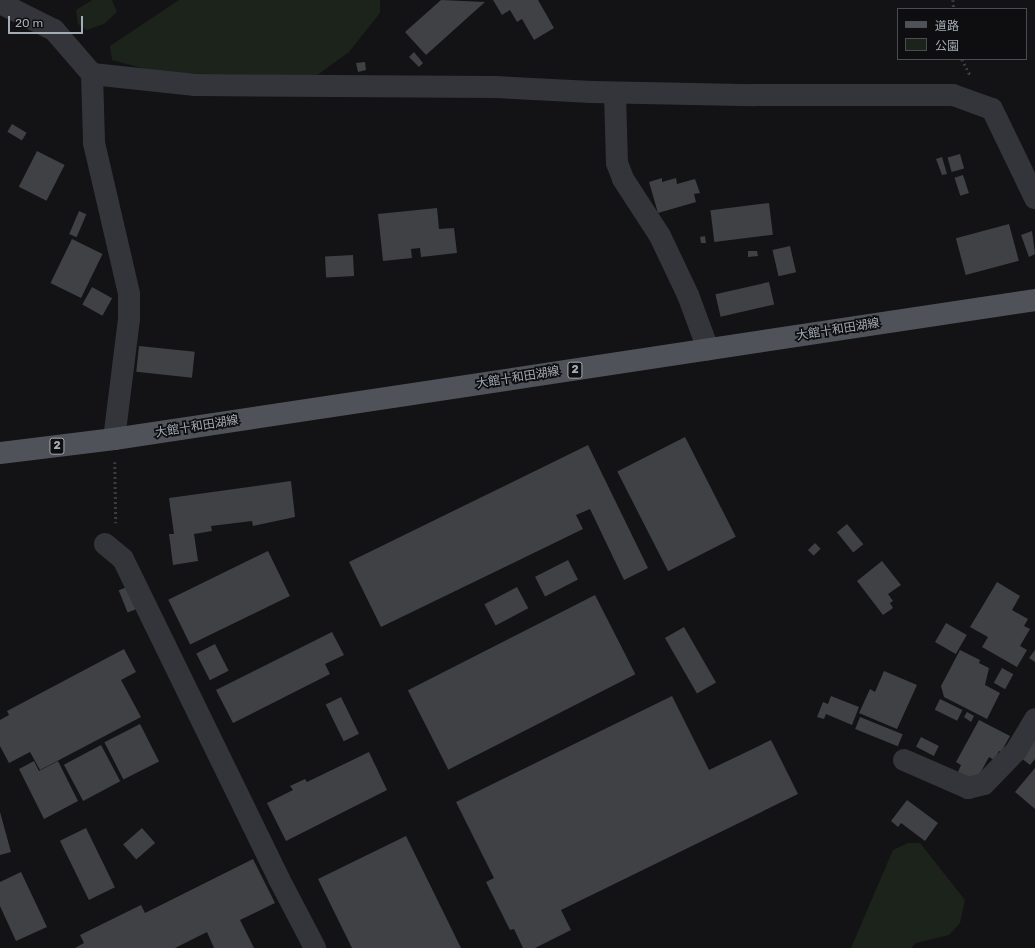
<!DOCTYPE html>
<meta charset="utf-8">
<style>
body{margin:0}
#map{position:relative;width:1035px;height:948px;overflow:hidden;background:#131315;font-family:Rubik,"Noto Sans JP",sans-serif}
div>[style]{position:absolute}
.green>*{inset:0;background:#1b231b}
.building>*{inset:0;background:#3f4145;transform-origin:0 0}
.path>*{height:2.5px;margin-top:-1.25px;transform-origin:0;background:repeating-linear-gradient(90deg,#3a3d41 0 2px,transparent 0 5px)}
.minor>*{height:22px;margin:-11px;padding:0 11px;transform-origin:11px;border-radius:11px;background:#34353a}
.major>*{height:22px;margin:-11px;padding:0 11px;transform-origin:11px;border-radius:11px;background:#4f5359}
span{translate:-50% -50%;white-space:nowrap;text-align:center;line-height:1.15;-webkit-text-stroke:3.5px #0e0e10;paint-order:stroke}
.shield-label span{padding:1px 3px;background:#0e0e10;border:1px solid;border-radius:3px;-webkit-text-stroke-width:0}
.shield-label{font-size:11px;color:#a4acb6;font-weight:700}
.street-label{font-size:12px;color:#a4acb6}
.legend{position:absolute;left:897px;top:8px;width:130px;height:52px;box-sizing:border-box;background:#0e0e10;border:1px solid #4a4d52;margin:0;padding:5px 7px;list-style:none;font-size:12px;color:#a4acb6}
.legend li{display:flex;align-items:center;gap:8px;height:20px}
.legend b{width:20px;border:1px solid #4a4d52}
.scale{position:absolute;left:8px;top:16px;width:75px;height:18px;box-sizing:border-box;border:2px solid #a4acb6;border-top:0;padding-left:5px;font-size:12px;line-height:14px;white-space:nowrap;color:#a4acb6;-webkit-text-stroke:3px #0e0e10;paint-order:stroke}
</style>
<div id="map">
<div class="green">
<div style="clip-path:polygon(92px 0,112px 0,117px 12px,104px 24px,87px 30px,78px 24px,76px 10px)"></div>
<div style="clip-path:polygon(179px 0,380px 0,380px 13px,349px 52px,316px 76px,159px 73px,112px 60px,110px 46px)"></div>
<div style="clip-path:polygon(908px 843px,920px 843px,965px 900px,960px 923px,949px 935px,916px 943px,911px 948px,851px 948px,893px 850px)"></div>
</div>
<div class="building">
<div style="clip-path:polygon(441px 0,485px 2px,426px 55px,405px 32px)"></div>
<div style="clip-path:polygon(493px 0,538px 0,554px 28px,534px 40px,522px 19px,517px 22px,510px 10px,502px 15px)"></div>
<div style="clip-path:polygon(414px 52px,423px 63px,419px 67px,409px 57px)"></div>
<div style="clip-path:polygon(365px 62px,366px 70px,358px 72px,356px 63px)"></div>
<div style="left:12px;top:124px;width:17px;height:9px;rotate:31deg"></div>
<div style="left:37px;top:151px;width:31px;height:40px;rotate:27deg"></div>
<div style="left:960px;top:154px;width:15px;height:13px;rotate:74deg"></div>
<div style="clip-path:polygon(942px 157px,947px 174px,942px 175px,936px 159px)"></div>
<div style="left:963px;top:175px;width:19px;height:9px;rotate:72deg"></div>
<div style="clip-path:polygon(662px 178px,662px 182px,676px 178px,677px 184px,695px 179px,700px 193px,694px 194px,696px 202px,658px 213px,649px 182px)"></div>
<div style="left:769px;top:203px;width:32px;height:59px;rotate:83deg"></div>
<div style="clip-path:polygon(437px 208px,439px 229px,454px 228px,457px 253px,421px 257px,420px 248px,411px 249px,412px 258px,383px 261px,378px 214px)"></div>
<div style="left:79px;top:211px;width:8px;height:25px;rotate:23deg"></div>
<div style="left:1009px;top:224px;width:38px;height:55px;rotate:75deg"></div>
<div style="clip-path:polygon(1032px 231px,1035px 254px,1029px 257px,1021px 235px)"></div>
<div style="clip-path:polygon(705px 236px,706px 243px,701px 243px,700px 237px)"></div>
<div style="left:72px;top:239px;width:34px;height:49px;rotate:26deg"></div>
<div style="left:790px;top:246px;width:27px;height:18px;rotate:77deg"></div>
<div style="clip-path:polygon(748px 251px,757px 251px,758px 256px,748px 257px)"></div>
<div style="left:353px;top:255px;width:21px;height:28px;rotate:87deg"></div>
<div style="left:769px;top:282px;width:23px;height:55px;rotate:77deg"></div>
<div style="left:92px;top:287px;width:23px;height:20px;rotate:29deg"></div>
<div style="left:139px;top:346px;width:56px;height:26px;rotate:6deg"></div>
<div style="left:685px;top:437px;width:112px;height:76px;rotate:63deg"></div>
<div style="clip-path:polygon(588px 445px,648px 568px,624px 580px,590px 509px,576px 515px,583px 529px,381px 627px,349px 562px)"></div>
<div style="clip-path:polygon(291px 481px,295px 517px,253px 526px,252px 521px,211px 526px,212px 531px,194px 534px,198px 561px,173px 565px,169px 534px,174px 534px,169px 498px)"></div>
<div style="left:847px;top:524px;width:26px;height:13px;rotate:51deg"></div>
<div style="left:815px;top:543px;width:8px;height:10px;rotate:45deg"></div>
<div style="left:268px;top:551px;width:50px;height:111px;rotate:64deg"></div>
<div style="left:568px;top:560px;width:22px;height:37px;rotate:63deg"></div>
<div style="clip-path:polygon(882px 561px,901px 585px,888px 594px,893px 601px,890px 603px,893px 608px,883px 615px,857px 581px)"></div>
<div style="clip-path:polygon(997px 582px,1020px 596px,1012px 610px,1028px 619px,1024px 626px,1030px 629px,1020px 646px,1027px 650px,1017px 667px,982px 647px,988px 637px,970px 627px)"></div>
<div style="left:127px;top:587px;width:24px;height:9px;rotate:68deg"></div>
<div style="left:517px;top:587px;width:24px;height:37px;rotate:62deg"></div>
<div style="left:595px;top:595px;width:89px;height:210px;rotate:63deg"></div>
<div style="left:946px;top:623px;width:24px;height:22px;rotate:30deg"></div>
<div style="left:684px;top:627px;width:64px;height:22px;rotate:60deg"></div>
<div style="clip-path:polygon(332px 632px,344px 655px,325px 664px,330px 674px,233px 723px,216px 690px)"></div>
<div style="left:215px;top:644px;width:30px;height:21px;rotate:63deg"></div>
<div style="clip-path:polygon(124px 649px,136px 672px,121px 680px,141px 717px,40px 770px,30px 752px,9px 763px,0 746px,0 720px,9px 715px,7px 711px)"></div>
<div style="clip-path:polygon(960px 650px,980px 660px,979px 663px,989px 668px,985px 685px,1000px 693px,987px 719px,944px 697px,941px 686px)"></div>
<div style="clip-path:polygon(1035px 650px,1035px 662px,1029px 658px)"></div>
<div style="left:1002px;top:668px;width:13px;height:17px;rotate:29deg"></div>
<div style="clip-path:polygon(884px 671px,917px 685px,897px 729px,859px 713px,870px 689px,875px 692px)"></div>
<div style="clip-path:polygon(672px 696px,709px 770px,771px 740px,798px 794px,561px 910px,571px 930px,535px 948px,523px 948px,514px 929px,510px 930px,486px 882px,494px 878px,456px 802px)"></div>
<div style="clip-path:polygon(831px 696px,859px 707px,852px 725px,826px 714px,824px 719px,817px 717px,823px 702px,828px 704px)"></div>
<div style="left:341px;top:697px;width:41px;height:17px;rotate:64deg"></div>
<div style="left:940px;top:699px;width:25px;height:12px;rotate:26deg"></div>
<div style="clip-path:polygon(967px 712px,974px 716px,971px 722px,964px 717px)"></div>
<div style="left:860px;top:717px;width:46px;height:13px;rotate:22deg"></div>
<div style="clip-path:polygon(979px 720px,1010px 736px,1001px 752px,999px 751px,994px 760px,989px 757px,978px 777px,973px 780px,958px 772px,961px 765px,956px 762px)"></div>
<div style="left:140px;top:724px;width:42px;height:40px;rotate:63deg"></div>
<div style="left:921px;top:737px;width:20px;height:11px;rotate:27deg"></div>
<div style="clip-path:polygon(1035px 738px,1035px 759px,1030px 765px,1020px 757px)"></div>
<div style="left:101px;top:745px;width:41px;height:42px;rotate:62deg"></div>
<div style="clip-path:polygon(369px 752px,387px 790px,286px 841px,267px 803px,293px 790px,290px 786px,305px 779px,307px 782px)"></div>
<div style="clip-path:polygon(34px 761px,39px 771px,37px 772px,58px 761px,78px 801px,44px 819px,19px 769px)"></div>
<div style="clip-path:polygon(1035px 768px,1035px 809px,1015px 792px)"></div>
<div style="clip-path:polygon(907px 800px,938px 823px,925px 841px,901px 823px,898px 827px,891px 821px)"></div>
<div style="clip-path:polygon(0 812px,11px 852px,0 855px)"></div>
<div style="left:86px;top:828px;width:66px;height:29px;rotate:64deg"></div>
<div style="left:142px;top:828px;width:20px;height:25px;rotate:49deg"></div>
<div style="clip-path:polygon(406px 836px,461px 948px,352px 948px,318px 879px)"></div>
<div style="clip-path:polygon(253px 859px,275px 903px,240px 920px,254px 948px,214px 948px,207px 932px,175px 948px,75px 948px,84px 943px,80px 935px,141px 905px,145px 913px)"></div>
<div style="clip-path:polygon(21px 872px,47px 927px,16px 941px,0 906px,0 882px)"></div>
</div>
<div class="path">
<div style="left:953px;top:0;width:9px;rotate:84deg"></div>
<div style="left:962px;top:59px;width:18px;rotate:63deg"></div>
<div style="left:115px;top:462px;width:61px;rotate:89.1deg"></div>
</div>
<div class="minor">
<div style="left:0;top:3px;width:60px;rotate:26.6deg"></div>
<div style="left:54px;top:30px;width:58px;rotate:49.2deg"></div>
<div style="left:92px;top:74px;width:69px;rotate:88.3deg"></div>
<div style="left:94px;top:143px;width:155px;rotate:76.9deg"></div>
<div style="left:129px;top:294px;width:25px;rotate:90deg"></div>
<div style="left:129px;top:319px;width:121px;rotate:97.1deg"></div>
<div style="left:92px;top:74px;width:104px;rotate:6.1deg"></div>
<div style="left:195px;top:85px;width:300px;rotate:0.4deg"></div>
<div style="left:495px;top:87px;width:97px;rotate:3deg"></div>
<div style="left:592px;top:92px;width:163px;rotate:1.1deg"></div>
<div style="left:755px;top:95px;width:198px"></div>
<div style="left:953px;top:95px;width:41px;rotate:19.7deg"></div>
<div style="left:992px;top:109px;width:99px;rotate:64.2deg"></div>
<div style="left:615px;top:93px;width:70px;rotate:88.4deg"></div>
<div style="left:617px;top:163px;width:17px;rotate:69deg"></div>
<div style="left:623px;top:179px;width:68px;rotate:57deg"></div>
<div style="left:660px;top:236px;width:65px;rotate:64.6deg"></div>
<div style="left:688px;top:295px;width:58px;rotate:69.7deg"></div>
<div style="left:105px;top:544px;width:23px;rotate:40deg"></div>
<div style="left:123px;top:559px;width:356px;rotate:64deg"></div>
<div style="left:279px;top:879px;width:78px;rotate:62.4deg"></div>
<div style="left:904px;top:760px;width:70px;rotate:23.6deg"></div>
<div style="left:968px;top:788px;width:16px;rotate:-14deg"></div>
<div style="left:984px;top:784px;width:46px;rotate:-45.9deg"></div>
<div style="left:1016px;top:751px;width:37px;rotate:-59deg"></div>
</div>
<div class="major">
<div style="left:0;top:453px;width:115px;rotate:-7deg"></div>
<div style="left:114px;top:439px;width:931px;rotate:-8.58deg"></div>
</div>
<div class="shield-label">
<span style="left:575px;top:370px">2</span>
<span style="left:57px;top:446px">2</span>
</div>
<div class="street-label">
<span style="left:838px;top:330px;rotate:-9deg">大館十和田湖線</span>
<span style="left:518px;top:378px;rotate:-9deg">大館十和田湖線</span>
<span style="left:197px;top:427px;rotate:-9deg">大館十和田湖線</span>
</div>
<ul class="legend">
<li><b style="height:5px;background:#4f5359"></b>道路</li>
<li><b style="height:11px;background:#1b231b"></b>公園</li>
</ul>
<div class="scale">20 m</div>
</div>
